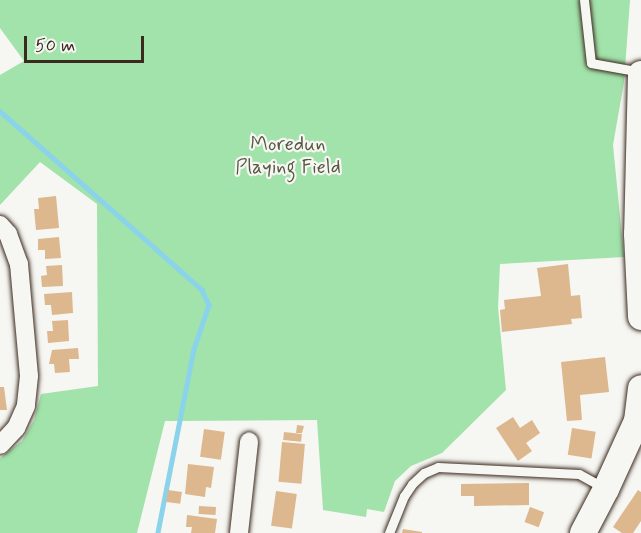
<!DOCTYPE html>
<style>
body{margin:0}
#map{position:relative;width:641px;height:533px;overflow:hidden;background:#f6f6f2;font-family:Mynerve,sans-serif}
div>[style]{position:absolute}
.green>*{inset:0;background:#a2e2ab}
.stream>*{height:4.5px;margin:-2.25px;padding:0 2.25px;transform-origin:2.25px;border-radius:2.25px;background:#8ad3eb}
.building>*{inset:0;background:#ddb78e;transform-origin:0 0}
.roads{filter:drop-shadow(0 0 2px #3b2a1e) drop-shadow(0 0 2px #3b2a1e)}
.lane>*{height:9px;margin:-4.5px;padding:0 4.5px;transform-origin:4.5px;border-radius:4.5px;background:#f6f6f2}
.street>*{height:18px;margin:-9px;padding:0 9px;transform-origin:9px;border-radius:9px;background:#f6f6f2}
.secondary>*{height:26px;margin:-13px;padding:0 13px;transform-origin:13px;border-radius:13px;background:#f6f6f2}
span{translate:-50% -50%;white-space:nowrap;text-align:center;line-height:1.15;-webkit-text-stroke:4.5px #f6f6f2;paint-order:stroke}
.park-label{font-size:20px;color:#555841}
.scale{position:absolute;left:24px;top:36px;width:120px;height:27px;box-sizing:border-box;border:3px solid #3b2a1e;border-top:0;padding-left:8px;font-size:18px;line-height:21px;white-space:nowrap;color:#3b2a1e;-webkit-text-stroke:4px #f6f6f2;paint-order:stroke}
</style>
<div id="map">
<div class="green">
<div style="clip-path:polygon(0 0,630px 0,624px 82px,613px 145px,624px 257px,500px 264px,498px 307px,506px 390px,442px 453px,411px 466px,395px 481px,384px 512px,367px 509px,366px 517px,323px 510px,317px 420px,165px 421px,137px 533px,0 533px,0 458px,22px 441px,34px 420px,41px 394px,98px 386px,97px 204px,40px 162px,0 205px,0 75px,24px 61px,0 28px)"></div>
</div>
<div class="stream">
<div style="left:0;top:111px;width:270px;rotate:41.5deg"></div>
<div style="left:202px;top:290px;width:17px;rotate:65deg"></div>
<div style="left:209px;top:305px;width:46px;rotate:108.8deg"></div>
<div style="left:194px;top:349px;width:187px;rotate:101.1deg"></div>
</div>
<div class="building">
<div style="clip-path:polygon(56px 196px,59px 228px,36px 230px,34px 209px,39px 209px,38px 198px)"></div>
<div style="clip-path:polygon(59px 237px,61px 258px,45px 259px,45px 250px,38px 250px,38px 239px)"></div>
<div style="clip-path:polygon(568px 264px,571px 296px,580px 295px,582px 318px,571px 319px,572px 324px,502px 332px,500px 310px,505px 309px,504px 300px,541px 296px,537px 268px)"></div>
<div style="clip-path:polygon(62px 265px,63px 286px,42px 287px,41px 276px,47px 275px,46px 266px)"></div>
<div style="clip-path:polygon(72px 292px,73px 313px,52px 315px,51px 305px,45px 305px,44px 294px)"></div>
<div style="clip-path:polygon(68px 320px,69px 341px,48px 343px,47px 331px,53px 331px,52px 321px)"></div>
<div style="clip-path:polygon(78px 348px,79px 359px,69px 359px,70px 372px,55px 373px,54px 364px,49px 364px,52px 350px)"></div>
<div style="clip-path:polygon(605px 357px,609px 392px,580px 395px,582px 420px,567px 421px,561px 362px)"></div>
<div style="clip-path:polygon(0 387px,4px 387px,7px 410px,0 410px)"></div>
<div style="clip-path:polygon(513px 417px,520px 428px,532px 420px,540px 433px,526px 443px,532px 451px,518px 461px,496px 428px)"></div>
<div style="clip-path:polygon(297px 425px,304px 426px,302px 433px,296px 433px)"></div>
<div style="left:572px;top:428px;width:24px;height:27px;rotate:9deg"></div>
<div style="left:204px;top:429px;width:21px;height:28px;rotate:8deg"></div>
<div style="left:284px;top:432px;width:18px;height:8px;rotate:6deg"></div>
<div style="left:282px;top:442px;width:23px;height:40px;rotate:5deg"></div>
<div style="clip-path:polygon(188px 464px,214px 467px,211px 488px,206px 487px,205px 497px,185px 494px)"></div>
<div style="clip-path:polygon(529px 483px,529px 505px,474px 506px,474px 496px,461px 496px,461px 484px)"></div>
<div style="left:168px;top:490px;width:14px;height:12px;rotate:8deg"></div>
<div style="clip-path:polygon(638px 490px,641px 492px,641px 521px,633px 533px,622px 533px,613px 527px)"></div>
<div style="left:276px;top:491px;width:21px;height:35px;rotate:8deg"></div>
<div style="left:199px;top:506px;width:17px;height:8px;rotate:3deg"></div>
<div style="left:530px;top:507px;width:15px;height:16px;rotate:20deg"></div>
<div style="clip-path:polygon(187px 515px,217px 519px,215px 533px,191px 533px,192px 527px,186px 527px)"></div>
<div style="clip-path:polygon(403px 529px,422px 532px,422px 533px,402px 533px)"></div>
</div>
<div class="roads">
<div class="lane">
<div style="left:584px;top:0;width:63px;rotate:83.7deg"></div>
<div style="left:591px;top:63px;width:51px;rotate:10.2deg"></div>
<div style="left:389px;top:533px;width:40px;rotate:-68deg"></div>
<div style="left:404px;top:496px;width:14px;rotate:-56deg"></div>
<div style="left:412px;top:484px;width:16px;rotate:-43deg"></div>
<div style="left:424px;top:473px;width:15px;rotate:-23deg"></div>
<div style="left:438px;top:467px;width:141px;rotate:2.8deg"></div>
<div style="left:579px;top:474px;width:29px;rotate:29deg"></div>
</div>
<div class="street">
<div style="left:0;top:225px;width:12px;rotate:48deg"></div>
<div style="left:8px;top:234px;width:32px;rotate:70deg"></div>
<div style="left:19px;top:264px;width:112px;rotate:84.9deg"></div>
<div style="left:29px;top:376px;width:30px;rotate:96deg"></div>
<div style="left:26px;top:406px;width:24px;rotate:114deg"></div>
<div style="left:16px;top:428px;width:23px;rotate:133deg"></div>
<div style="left:239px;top:533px;width:92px;rotate:-83.7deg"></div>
</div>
<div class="secondary">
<div style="left:641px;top:74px;width:160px;rotate:91.4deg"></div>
<div style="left:637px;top:234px;width:83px;rotate:87.2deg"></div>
<div style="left:583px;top:533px;width:50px;rotate:-62.4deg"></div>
<div style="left:606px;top:489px;width:75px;rotate:-65.5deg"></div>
<div style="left:637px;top:421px;width:33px;rotate:-83deg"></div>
</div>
</div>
<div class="park-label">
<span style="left:288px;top:156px">Moredun<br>Playing Field</span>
</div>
<div class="scale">50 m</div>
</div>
